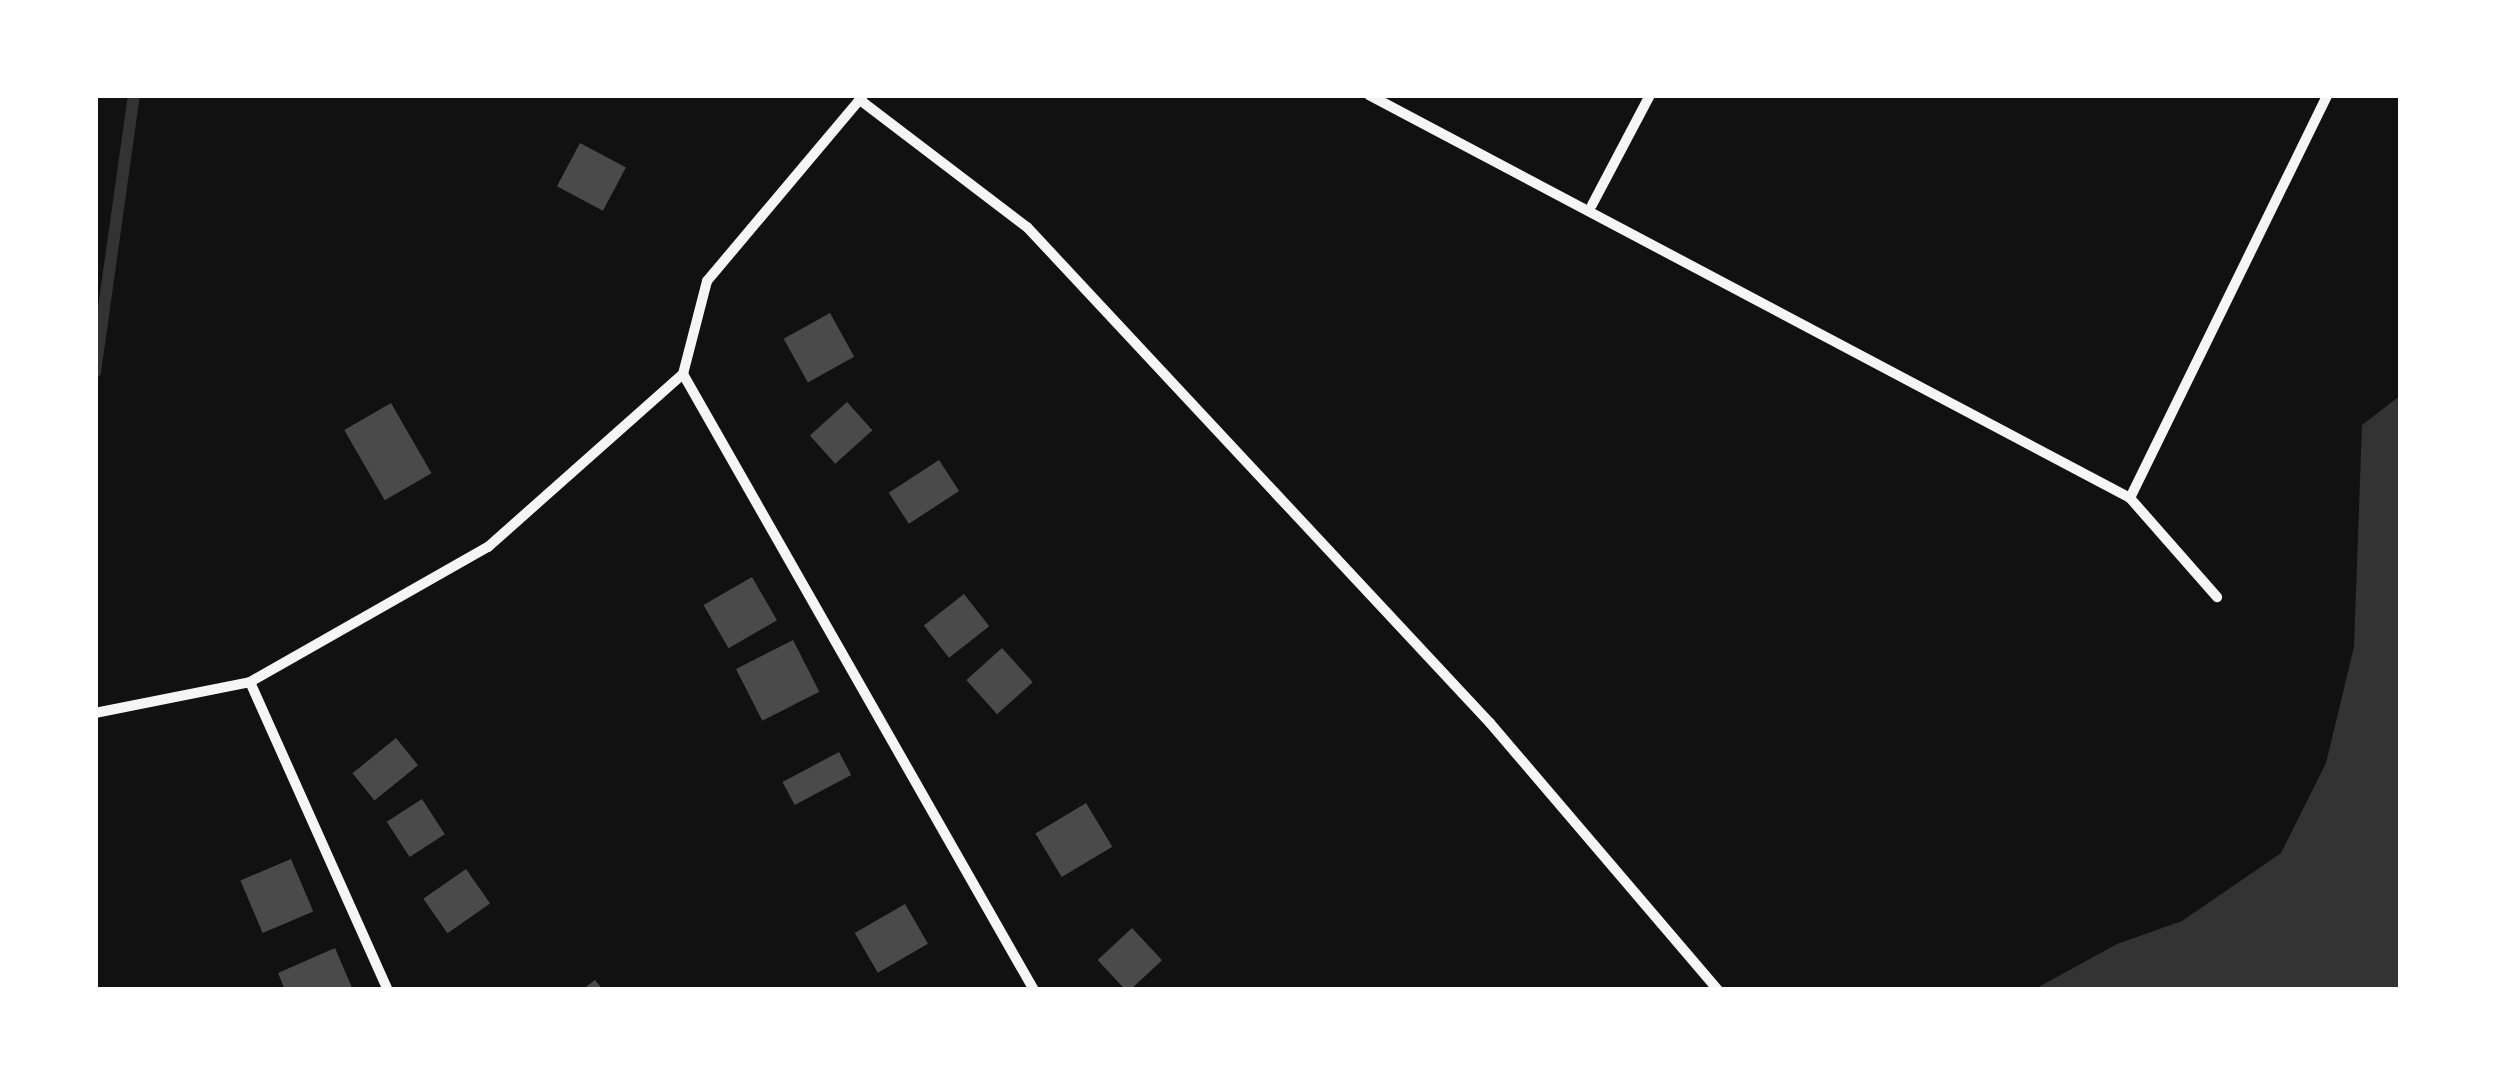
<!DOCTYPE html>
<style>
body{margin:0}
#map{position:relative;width:2496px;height:1085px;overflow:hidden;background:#111;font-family:Ubuntu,sans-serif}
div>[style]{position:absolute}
.water>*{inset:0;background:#333}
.stream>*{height:12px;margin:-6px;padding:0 6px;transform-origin:6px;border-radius:6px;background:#333}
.building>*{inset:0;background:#4a4a4a;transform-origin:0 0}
.minor>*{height:10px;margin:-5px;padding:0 5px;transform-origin:5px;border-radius:5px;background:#f5f5f5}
span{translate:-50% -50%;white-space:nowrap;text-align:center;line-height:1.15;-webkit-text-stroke:9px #fff;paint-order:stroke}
.frame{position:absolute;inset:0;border:98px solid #fff;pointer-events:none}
</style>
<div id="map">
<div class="water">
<div style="clip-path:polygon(2401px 395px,2401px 990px,2033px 990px,2117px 944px,2182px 921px,2281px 853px,2326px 763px,2354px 647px,2362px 425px)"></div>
</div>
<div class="stream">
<div style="left:95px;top:372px;width:280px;rotate:-82deg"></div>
</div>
<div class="building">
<div style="left:580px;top:143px;width:52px;height:49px;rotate:28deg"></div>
<div style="left:830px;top:313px;width:50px;height:53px;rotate:61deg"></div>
<div style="left:847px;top:402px;width:38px;height:50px;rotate:48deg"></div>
<div style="left:391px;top:403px;width:81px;height:54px;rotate:60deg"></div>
<div style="left:939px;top:460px;width:37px;height:60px;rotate:57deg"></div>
<div style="left:752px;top:577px;width:50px;height:56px;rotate:60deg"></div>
<div style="left:964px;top:594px;width:41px;height:51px;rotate:52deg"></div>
<div style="left:793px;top:640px;width:58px;height:64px;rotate:63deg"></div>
<div style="left:1002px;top:648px;width:46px;height:48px;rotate:48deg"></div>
<div style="left:396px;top:738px;width:35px;height:56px;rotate:51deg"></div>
<div style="left:839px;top:752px;width:26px;height:64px;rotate:62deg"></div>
<div style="left:422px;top:799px;width:42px;height:42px;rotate:57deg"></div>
<div style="left:1086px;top:803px;width:51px;height:59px;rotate:59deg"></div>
<div style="left:291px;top:859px;width:57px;height:55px;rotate:67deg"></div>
<div style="left:466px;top:869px;width:42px;height:52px;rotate:55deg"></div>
<div style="left:905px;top:904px;width:46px;height:58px;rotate:60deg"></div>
<div style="left:1132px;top:928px;width:44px;height:47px;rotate:47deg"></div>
<div style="clip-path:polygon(335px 948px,353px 990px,285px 990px,278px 973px)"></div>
<div style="clip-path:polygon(595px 980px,603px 990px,582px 990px)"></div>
</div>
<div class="minor">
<div style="left:1369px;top:95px;width:861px;rotate:27.9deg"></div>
<div style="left:2130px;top:498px;width:132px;rotate:48.7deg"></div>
<div style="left:860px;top:100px;width:210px;rotate:37.3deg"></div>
<div style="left:1027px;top:227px;width:679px;rotate:46.97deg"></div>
<div style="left:1490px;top:723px;width:351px;rotate:49.5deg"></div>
<div style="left:1592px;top:205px;width:124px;rotate:-62.2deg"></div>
<div style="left:683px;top:374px;width:709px;rotate:60.33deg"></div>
<div style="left:2130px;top:498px;width:449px;rotate:-63.9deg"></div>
<div style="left:250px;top:682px;width:338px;rotate:65.9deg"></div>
<div style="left:95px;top:713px;width:158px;rotate:-11.3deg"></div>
<div style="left:250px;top:682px;width:274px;rotate:-29.6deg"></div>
<div style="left:488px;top:547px;width:261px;rotate:-41.6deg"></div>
<div style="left:683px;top:374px;width:96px;rotate:-75.5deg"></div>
<div style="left:707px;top:281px;width:242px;rotate:-49.9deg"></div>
</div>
<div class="frame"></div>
</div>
